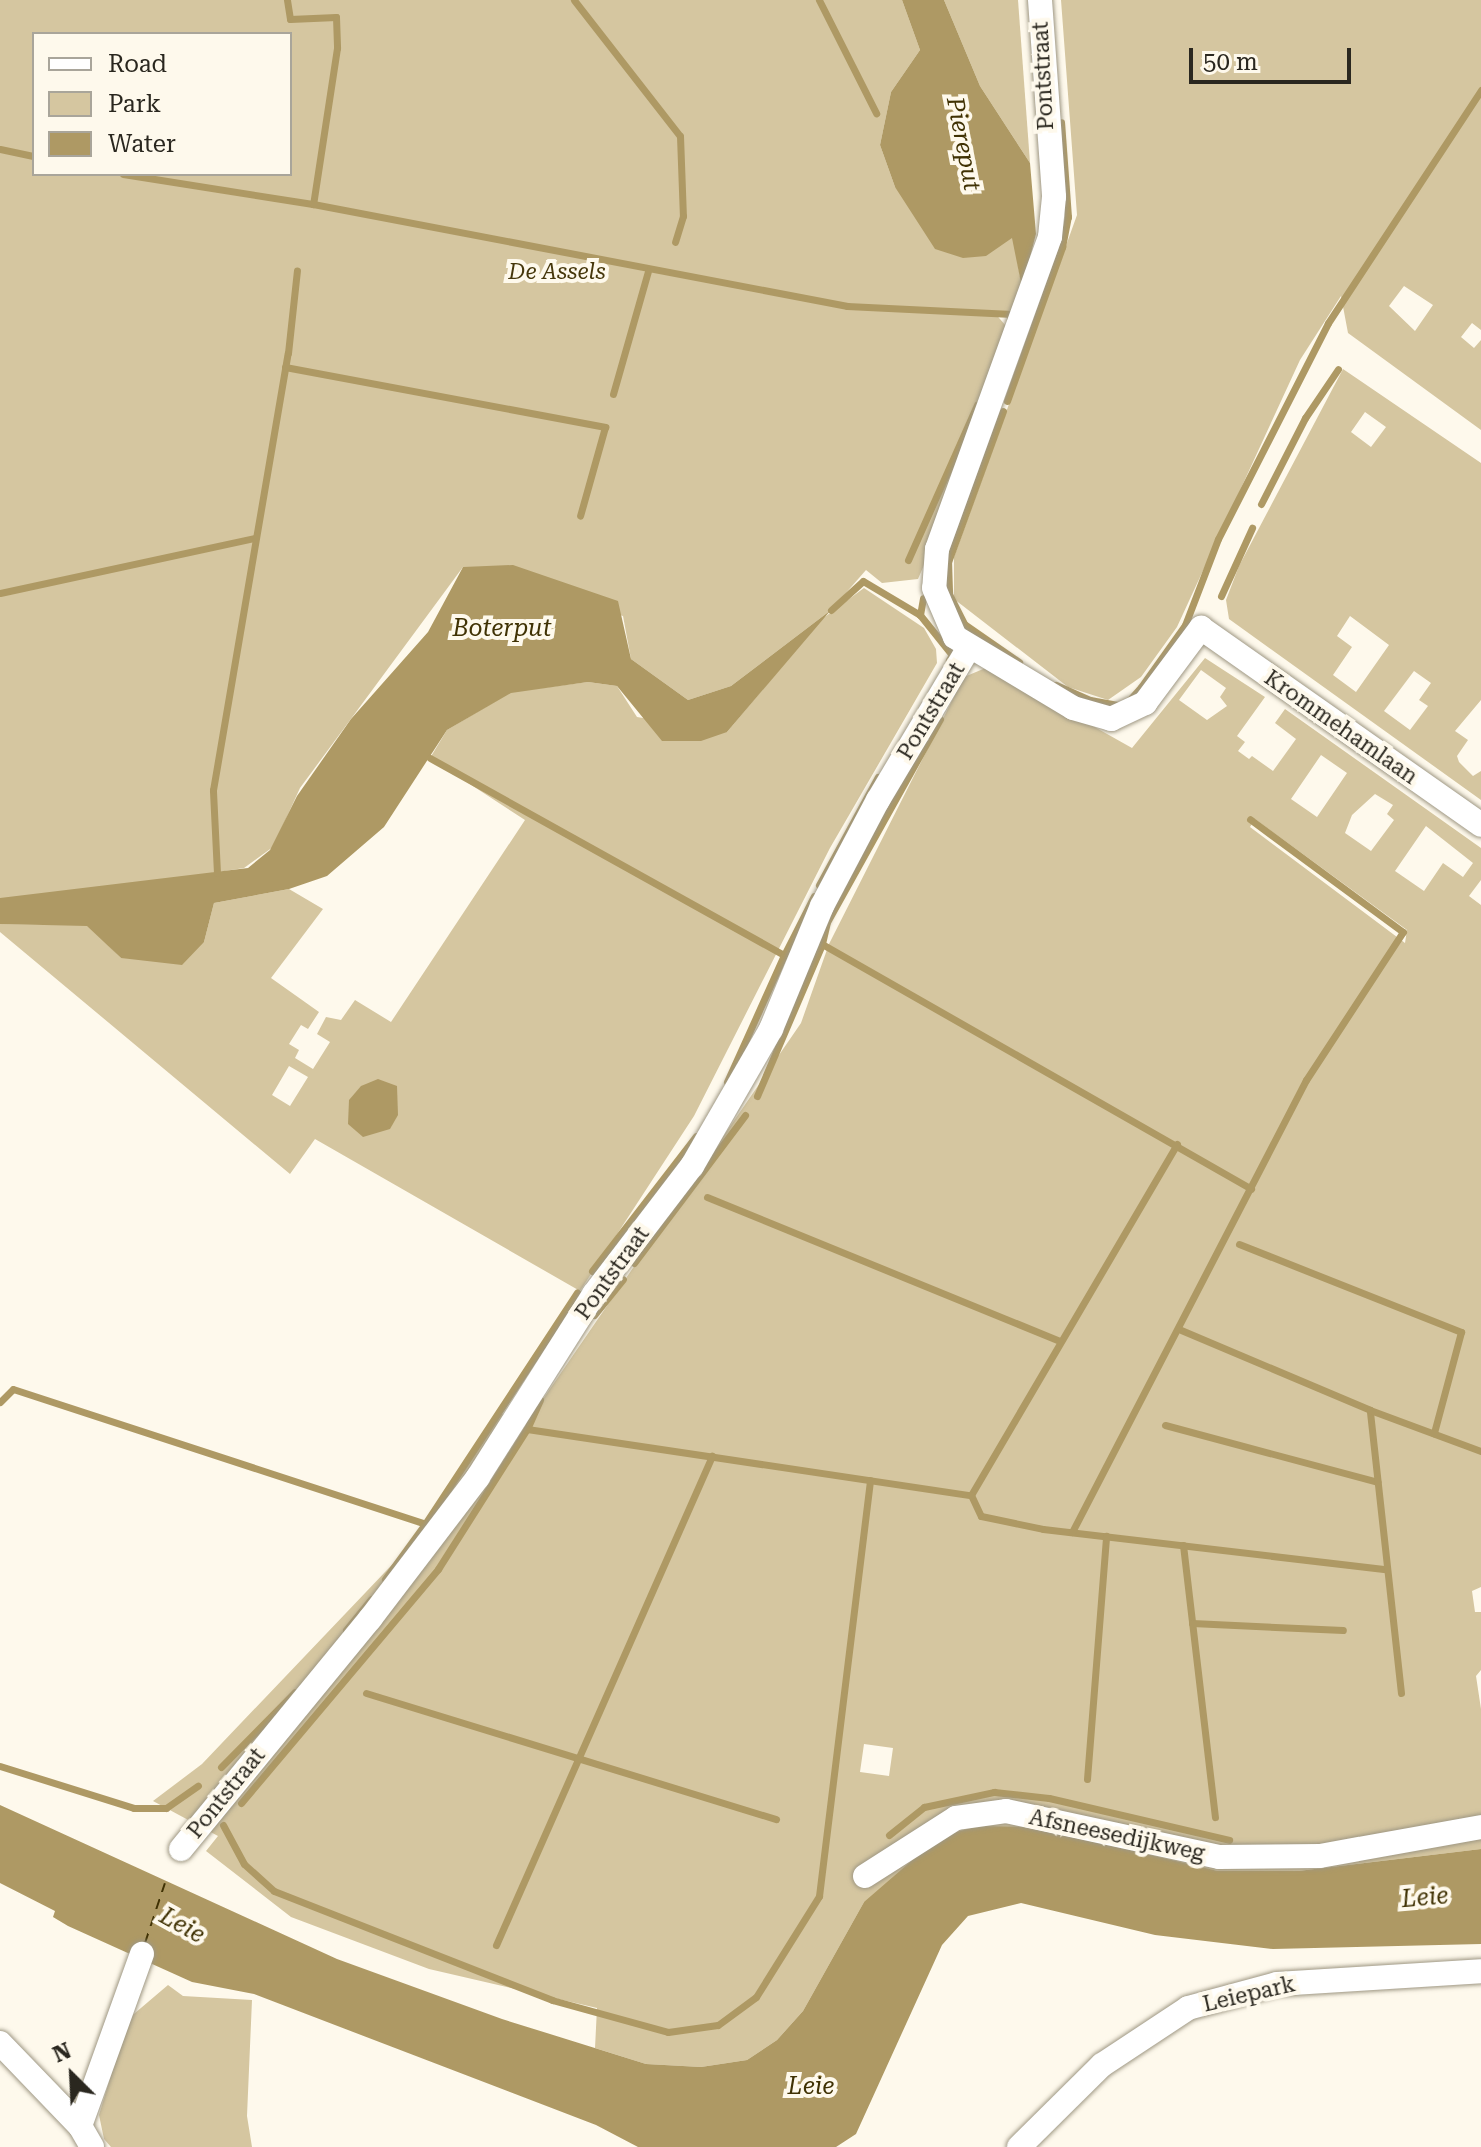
<!DOCTYPE html>
<style>
body{margin:0}
#map{position:relative;width:1481px;height:2147px;overflow:hidden;background:#fef9ec;font-family:"Roboto Serif",serif}
div>[style]{position:absolute}
.green>*{inset:0;background:#d5c6a0}
.water>*{inset:0;background:#ae9964}
.stream>*{height:7px;margin:-3.5px;padding:0 3.5px;transform-origin:3.5px;border-radius:3.5px;background:#ae9964}
.ferry>*{height:2px;margin-top:-1px;transform-origin:0;background:repeating-linear-gradient(90deg,#403204 0 10px,transparent 0 18px)}
.roads{filter:drop-shadow(0 0 2px #9e9783) drop-shadow(0 0 2px #9e9783)}
.street>*{height:24px;margin:-12px;padding:0 12px;transform-origin:12px;border-radius:12px;background:#fff}
span{translate:-50% -50%;white-space:nowrap;text-align:center;line-height:1.15;-webkit-text-stroke:8px #fef9ec;paint-order:stroke}
.street-label{font-size:22px;color:#2a271f}
.park-label{font-size:22px;color:#46370b;font-style:italic}
.water-label{font-size:24px;color:#403204;font-style:italic}
.legend{position:absolute;left:32px;top:32px;width:260px;height:144px;box-sizing:border-box;background:#fef9ec;border:2px solid #a9a59a;margin:0;padding:10px 14px;list-style:none;font-size:24px;color:#2a271f}
.legend li{display:flex;align-items:center;gap:16px;height:40px}
.legend b{width:40px;border:2px solid #a9a59a}
.north{position:absolute;left:32px;top:2035px;width:80px;height:80px;-webkit-text-stroke:6px #fef9ec;paint-order:stroke;rotate:336deg;font-size:22px;font-weight:700;line-height:32px;text-align:center;color:#2a271f}
.north::after{content:'';display:block;margin:auto;width:28px;height:36px;background:#2a271f;clip-path:polygon(50% 0,100% 100%,50% 72%,0 100%)}
.scale{position:absolute;left:1189px;top:48px;width:162px;height:36px;box-sizing:border-box;border:4px solid #2a271f;border-top:0;padding-left:10px;font-size:24px;line-height:28px;white-space:nowrap;color:#2a271f;-webkit-text-stroke:6px #fef9ec;paint-order:stroke}
</style>
<div id="map">
<div class="green">
<div style="clip-path:polygon(evenodd,0 0,902px 0,920px 50px,891px 92px,880px 145px,895px 187px,1013px 237px,1022px 288px,1010px 318px,993px 311px,1020px 342px,918px 579px,882px 583px,866px 570px,831px 610px,731px 686px,688px 700px,631px 659px,623px 616px,463px 567px,300px 788px,273px 847px,244px 868px,102px 890px,0 899px,0 0,34px 34px,290px 34px,290px 174px,34px 174px,34px 34px)"></div>
<div style="clip-path:polygon(944px 0,1018px 0,1030px 163px,980px 86px)"></div>
<div style="clip-path:polygon(evenodd,1061px 0,1481px 0,1481px 330px,1472px 323px,1461px 337px,1474px 348px,1481px 340px,1481px 430px,1348px 333px,1341px 296px,1300px 360px,1177px 627px,1141px 677px,1108px 700px,1068px 687px,954px 599px,954px 557px,1077px 215px,1061px 0,1404px 286px,1433px 305px,1415px 331px,1389px 306px,1404px 286px)"></div>
<div style="clip-path:polygon(evenodd,1343px 369px,1481px 463px,1481px 700px,1455px 731px,1468px 740px,1457px 756px,1459px 762px,1473px 776px,1481px 771px,1481px 800px,1229px 619px,1226px 600px,1239px 566px,1343px 369px,1365px 412px,1386px 427px,1371px 447px,1351px 432px,1365px 412px,1343px 369px,1350px 616px,1389px 645px,1356px 692px,1333px 675px,1352px 647px,1337px 636px,1350px 616px,1343px 369px,1414px 671px,1431px 683px,1419px 700px,1428px 706px,1410px 730px,1384px 711px,1414px 671px)"></div>
<div style="clip-path:polygon(evenodd,864px 588px,924px 628px,936px 649px,937px 663px,830px 848px,694px 1116px,580px 1291px,315px 1139px,290px 1174px,0 932px,0 924px,88px 925px,121px 958px,204px 942px,214px 903px,289px 889px,323px 909px,271px 978px,319px 1012px,308px 1029px,301px 1025px,289px 1044px,299px 1050px,295px 1058px,313px 1069px,330px 1042px,317px 1034px,326px 1017px,341px 1020px,355px 1000px,391px 1022px,525px 820px,430px 758px,447px 730px,511px 692px,588px 682px,617px 686px,637px 717px,727px 732px,822px 619px,864px 588px,289px 1066px,308px 1077px,290px 1106px,272px 1095px,289px 1066px)"></div>
<div style="clip-path:polygon(evenodd,1205px 658px,1265px 697px,1237px 736px,1245px 742px,1238px 751px,1249px 759px,1252px 756px,1273px 771px,1296px 739px,1275px 723px,1285px 709px,1481px 848px,1481px 880px,1469px 896px,1481px 905px,1481px 1587px,1472px 1591px,1475px 1612px,1481px 1612px,1481px 1670px,1476px 1676px,1481px 1709px,1481px 1849px,1298px 1871px,1218px 1871px,1158px 1861px,864px 1902px,803px 2011px,777px 2040px,747px 2060px,701px 2067px,646px 2064px,595px 2048px,597px 2008px,429px 1969px,291px 1917px,206px 1851px,218px 1836px,153px 1801px,202px 1764px,427px 1528px,501px 1414px,530px 1418px,801px 1023px,829px 944px,964px 677px,988px 667px,1132px 748px,1205px 658px,1201px 670px,1226px 688px,1220px 697px,1227px 706px,1207px 720px,1179px 700px,1201px 670px,1205px 658px,1321px 755px,1347px 773px,1317px 817px,1291px 799px,1321px 755px,1205px 658px,1375px 794px,1393px 805px,1387px 814px,1394px 820px,1371px 851px,1345px 833px,1352px 815px,1375px 794px,1205px 658px,1255px 819px,1407px 930px,1405px 943px,1250px 827px,1255px 819px,1205px 658px,1426px 826px,1473px 863px,1463px 877px,1443px 863px,1424px 891px,1395px 871px,1426px 826px,1205px 658px,864px 1744px,893px 1748px,889px 1776px,860px 1772px,864px 1744px)"></div>
<div style="clip-path:polygon(168px 1985px,183px 1996px,252px 2000px,247px 2116px,252px 2147px,111px 2147px,104px 2139px,99px 2115px,128px 2019px)"></div>
</div>
<div class="water">
<div style="clip-path:polygon(902px 0,944px 0,980px 86px,1030px 163px,1036px 234px,1022px 288px,1012px 238px,986px 256px,963px 258px,935px 249px,895px 187px,880px 145px,891px 92px,920px 50px)"></div>
<div style="clip-path:polygon(513px 565px,618px 601px,631px 659px,688px 700px,731px 686px,831px 610px,727px 732px,701px 741px,662px 741px,617px 686px,588px 682px,511px 693px,447px 730px,384px 827px,327px 876px,289px 889px,214px 903px,204px 942px,182px 965px,121px 958px,87px 926px,0 924px,0 898px,248px 868px,270px 850px,297px 796px,351px 719px,428px 632px,463px 567px)"></div>
<div style="clip-path:polygon(378px 1079px,397px 1086px,398px 1115px,390px 1129px,363px 1137px,348px 1124px,349px 1100px,361px 1086px)"></div>
<div style="clip-path:polygon(0 1805px,337px 1959px,502px 2019px,646px 2064px,701px 2067px,747px 2060px,777px 2040px,803px 2011px,864px 1902px,939px 1837px,978px 1826px,1032px 1827px,1218px 1871px,1298px 1871px,1481px 1849px,1481px 1944px,1273px 1949px,1155px 1935px,1021px 1903px,968px 1916px,942px 1945px,856px 2134px,836px 2147px,638px 2147px,596px 2125px,254px 1994px,192px 1982px,68px 1926px,53px 1917px,55px 1911px,0 1883px)"></div>
</div>
<div class="stream">
<div style="left:287px;top:0;width:19px;rotate:81deg"></div>
<div style="left:290px;top:19px;width:46px;rotate:-2.5deg"></div>
<div style="left:336px;top:17px;width:31px;rotate:88deg"></div>
<div style="left:337px;top:48px;width:158px;rotate:98.7deg"></div>
<div style="left:574px;top:0;width:172px;rotate:52.1deg"></div>
<div style="left:680px;top:136px;width:80px;rotate:87.9deg"></div>
<div style="left:683px;top:216px;width:27px;rotate:107deg"></div>
<div style="left:819px;top:0;width:127px;rotate:63.2deg"></div>
<div style="left:0;top:149px;width:35px;rotate:12deg"></div>
<div style="left:123px;top:174px;width:192px;rotate:9deg"></div>
<div style="left:313px;top:204px;width:544px;rotate:10.81deg"></div>
<div style="left:847px;top:306px;width:165px;rotate:2.8deg"></div>
<div style="left:1012px;top:314px;width:5px;rotate:112deg"></div>
<div style="left:285px;top:367px;width:326px;rotate:10.6deg"></div>
<div style="left:605px;top:427px;width:92px;rotate:105.7deg"></div>
<div style="left:613px;top:394px;width:128px;rotate:-74.1deg"></div>
<div style="left:1007px;top:401px;width:164px;rotate:-70.3deg"></div>
<div style="left:1062px;top:247px;width:31px;rotate:-79deg"></div>
<div style="left:1068px;top:217px;width:95px;rotate:-94.2deg"></div>
<div style="left:1003px;top:411px;width:161px;rotate:110deg"></div>
<div style="left:948px;top:562px;width:32px;rotate:88deg"></div>
<div style="left:949px;top:594px;width:34px;rotate:63deg"></div>
<div style="left:964px;top:624px;width:67px;rotate:34.6deg"></div>
<div style="left:1261px;top:504px;width:97px;rotate:-62.9deg"></div>
<div style="left:1305px;top:418px;width:59px;rotate:-56deg"></div>
<div style="left:908px;top:560px;width:170px;rotate:-66deg"></div>
<div style="left:0;top:593px;width:261px;rotate:-12.2deg"></div>
<div style="left:1221px;top:596px;width:75px;rotate:-65.5deg"></div>
<div style="left:831px;top:610px;width:43px;rotate:-42.2deg"></div>
<div style="left:863px;top:581px;width:66px;rotate:30.8deg"></div>
<div style="left:920px;top:615px;width:17px;rotate:-80deg"></div>
<div style="left:920px;top:615px;width:51px;rotate:51.3deg"></div>
<div style="left:952px;top:655px;width:6px;rotate:121deg"></div>
<div style="left:1056px;top:685px;width:37px;rotate:24deg"></div>
<div style="left:1090px;top:700px;width:35px;rotate:10deg"></div>
<div style="left:1124px;top:706px;width:25px;rotate:-48deg"></div>
<div style="left:1141px;top:687px;width:76px;rotate:-54.6deg"></div>
<div style="left:1185px;top:625px;width:92px;rotate:-69deg"></div>
<div style="left:1218px;top:539px;width:242px;rotate:-63deg"></div>
<div style="left:1328px;top:323px;width:279px;rotate:-56.7deg"></div>
<div style="left:940px;top:719px;width:232px;rotate:119.1deg"></div>
<div style="left:827px;top:922px;width:23px;rotate:103deg"></div>
<div style="left:822px;top:944px;width:494px;rotate:29.7deg"></div>
<div style="left:430px;top:758px;width:405px;rotate:29.1deg"></div>
<div style="left:784px;top:955px;width:139px;rotate:114.2deg"></div>
<div style="left:217px;top:873px;width:83px;rotate:-92.8deg"></div>
<div style="left:213px;top:790px;width:443px;rotate:-80.3deg"></div>
<div style="left:288px;top:353px;width:83px;rotate:-83.8deg"></div>
<div style="left:819px;top:885px;width:123px;rotate:-61.4deg"></div>
<div style="left:784px;top:955px;width:66px;rotate:-63deg"></div>
<div style="left:757px;top:1096px;width:165px;rotate:-66.8deg"></div>
<div style="left:1177px;top:1144px;width:407px;rotate:120.4deg"></div>
<div style="left:971px;top:1495px;width:23px;rotate:65deg"></div>
<div style="left:981px;top:1516px;width:63px;rotate:11.8deg"></div>
<div style="left:1043px;top:1529px;width:345px;rotate:6.7deg"></div>
<div style="left:707px;top:1197px;width:381px;rotate:22.2deg"></div>
<div style="left:1239px;top:1244px;width:239px;rotate:21.6deg"></div>
<div style="left:1461px;top:1332px;width:105px;rotate:105deg"></div>
<div style="left:634px;top:1263px;width:185px;rotate:-53.1deg"></div>
<div style="left:592px;top:1271px;width:170px;rotate:-52.4deg"></div>
<div style="left:594px;top:1315px;width:46px;rotate:-51.1deg"></div>
<div style="left:1181px;top:1330px;width:205px;rotate:22.9deg"></div>
<div style="left:0;top:1402px;width:18px;rotate:-45deg"></div>
<div style="left:13px;top:1389px;width:434px;rotate:18.1deg"></div>
<div style="left:425px;top:1524px;width:277px;rotate:-56.7deg"></div>
<div style="left:1165px;top:1425px;width:220px;rotate:15deg"></div>
<div style="left:527px;top:1429px;width:32px;rotate:-66deg"></div>
<div style="left:1072px;top:1532px;width:509px;rotate:-62.63deg"></div>
<div style="left:1306px;top:1080px;width:177px;rotate:-56.8deg"></div>
<div style="left:1403px;top:932px;width:190px;rotate:-143.6deg"></div>
<div style="left:1183px;top:1545px;width:274px;rotate:83.3deg"></div>
<div style="left:385px;top:1579px;width:68px;rotate:-54deg"></div>
<div style="left:1192px;top:1623px;width:151px;rotate:2.7deg"></div>
<div style="left:346px;top:1630px;width:40px;rotate:-51deg"></div>
<div style="left:366px;top:1693px;width:429px;rotate:17.1deg"></div>
<div style="left:1401px;top:1693px;width:285px;rotate:-96.3deg"></div>
<div style="left:1370px;top:1410px;width:118px;rotate:20.3deg"></div>
<div style="left:0;top:1766px;width:140px;rotate:17.4deg"></div>
<div style="left:134px;top:1808px;width:32px"></div>
<div style="left:166px;top:1808px;width:39px;rotate:-35deg"></div>
<div style="left:221px;top:1767px;width:105px;rotate:-45.4deg"></div>
<div style="left:1087px;top:1779px;width:244px;rotate:-85.5deg"></div>
<div style="left:241px;top:1803px;width:306px;rotate:-49.9deg"></div>
<div style="left:438px;top:1569px;width:166px;rotate:-57.6deg"></div>
<div style="left:527px;top:1429px;width:449px;rotate:8.5deg"></div>
<div style="left:223px;top:1825px;width:44px;rotate:61.7deg"></div>
<div style="left:244px;top:1864px;width:40px;rotate:42deg"></div>
<div style="left:274px;top:1891px;width:299px;rotate:21.4deg"></div>
<div style="left:552px;top:2000px;width:120px;rotate:15.4deg"></div>
<div style="left:668px;top:2032px;width:50px;rotate:-8deg"></div>
<div style="left:718px;top:2025px;width:47px;rotate:-36.4deg"></div>
<div style="left:756px;top:1997px;width:119px;rotate:-58deg"></div>
<div style="left:819px;top:1896px;width:419px;rotate:-83deg"></div>
<div style="left:889px;top:1835px;width:45px;rotate:-38.7deg"></div>
<div style="left:924px;top:1807px;width:72px;rotate:-12.1deg"></div>
<div style="left:994px;top:1792px;width:55px;rotate:6.2deg"></div>
<div style="left:1049px;top:1798px;width:185px;rotate:13.1deg"></div>
<div style="left:496px;top:1945px;width:535px;rotate:-66.17deg"></div>
</div>
<div class="ferry">
<div style="left:145px;top:1943px;width:63px;rotate:-71.6deg"></div>
</div>
<div class="roads">
<div class="street">
<div style="left:1040px;top:0;width:197px;rotate:85.9deg"></div>
<div style="left:1054px;top:197px;width:40px;rotate:95.7deg"></div>
<div style="left:1050px;top:237px;width:332px;rotate:109.9deg"></div>
<div style="left:937px;top:549px;width:39px;rotate:94deg"></div>
<div style="left:934px;top:588px;width:53px;rotate:66.8deg"></div>
<div style="left:955px;top:637px;width:138px;rotate:31deg"></div>
<div style="left:1073px;top:708px;width:40px;rotate:16deg"></div>
<div style="left:1111px;top:719px;width:38px;rotate:-25deg"></div>
<div style="left:1145px;top:703px;width:94px;rotate:-53.3deg"></div>
<div style="left:1201px;top:628px;width:342px;rotate:35.1deg"></div>
<div style="left:181px;top:1849px;width:298px;rotate:-50.6deg"></div>
<div style="left:370px;top:1619px;width:178px;rotate:-52.7deg"></div>
<div style="left:478px;top:1477px;width:217px;rotate:-57.6deg"></div>
<div style="left:594px;top:1294px;width:161px;rotate:-52.6deg"></div>
<div style="left:692px;top:1166px;width:158px;rotate:-60deg"></div>
<div style="left:771px;top:1029px;width:133px;rotate:-67.5deg"></div>
<div style="left:822px;top:906px;width:120px;rotate:-62.2deg"></div>
<div style="left:878px;top:800px;width:176px;rotate:-59.2deg"></div>
<div style="left:865px;top:1876px;width:108px;rotate:-32.5deg"></div>
<div style="left:956px;top:1818px;width:50px;rotate:-8deg"></div>
<div style="left:1006px;top:1811px;width:218px;rotate:12.2deg"></div>
<div style="left:1219px;top:1857px;width:101px;rotate:-0.6deg"></div>
<div style="left:1320px;top:1856px;width:164px;rotate:-10.2deg"></div>
<div style="left:0;top:2043px;width:115px;rotate:46.1deg"></div>
<div style="left:80px;top:2126px;width:24px;rotate:60deg"></div>
<div style="left:80px;top:2126px;width:183px;rotate:-70.2deg"></div>
<div style="left:1019px;top:2147px;width:117px;rotate:-44.7deg"></div>
<div style="left:1102px;top:2065px;width:103px;rotate:-33.5deg"></div>
<div style="left:1188px;top:2008px;width:92px;rotate:-15.1deg"></div>
<div style="left:1277px;top:1984px;width:204px;rotate:-3.6deg"></div>
</div>
</div>
<div class="street-label">
<span style="left:1043px;top:76px;rotate:-93deg">Pontstraat</span>
<span style="left:931px;top:711px;rotate:-59deg">Pontstraat</span>
<span style="left:1341px;top:727px;rotate:35deg">Krommehamlaan</span>
<span style="left:612px;top:1273px;rotate:-54deg">Pontstraat</span>
<span style="left:226px;top:1793px;rotate:-51deg">Pontstraat</span>
<span style="left:1117px;top:1835px;rotate:12deg">Afsneesedijkweg</span>
<span style="left:1249px;top:1994px;rotate:-13deg">Leiepark</span>
</div>
<div class="park-label">
<span style="left:557px;top:272px">De Assels</span>
</div>
<div class="water-label">
<span style="left:963px;top:144px;rotate:79deg">Piereput</span>
<span style="left:502px;top:629px">Boterput</span>
<span style="left:1425px;top:1898px;rotate:-5deg">Leie</span>
<span style="left:182px;top:1926px;rotate:29deg">Leie</span>
<span style="left:811px;top:2087px">Leie</span>
</div>
<ul class="legend">
<li><b style="height:10px;background:#fff"></b>Road</li>
<li><b style="height:22px;background:#d5c6a0"></b>Park</li>
<li><b style="height:22px;background:#ae9964"></b>Water</li>
</ul>
<div class="north">N</div>
<div class="scale">50 m</div>
</div>
